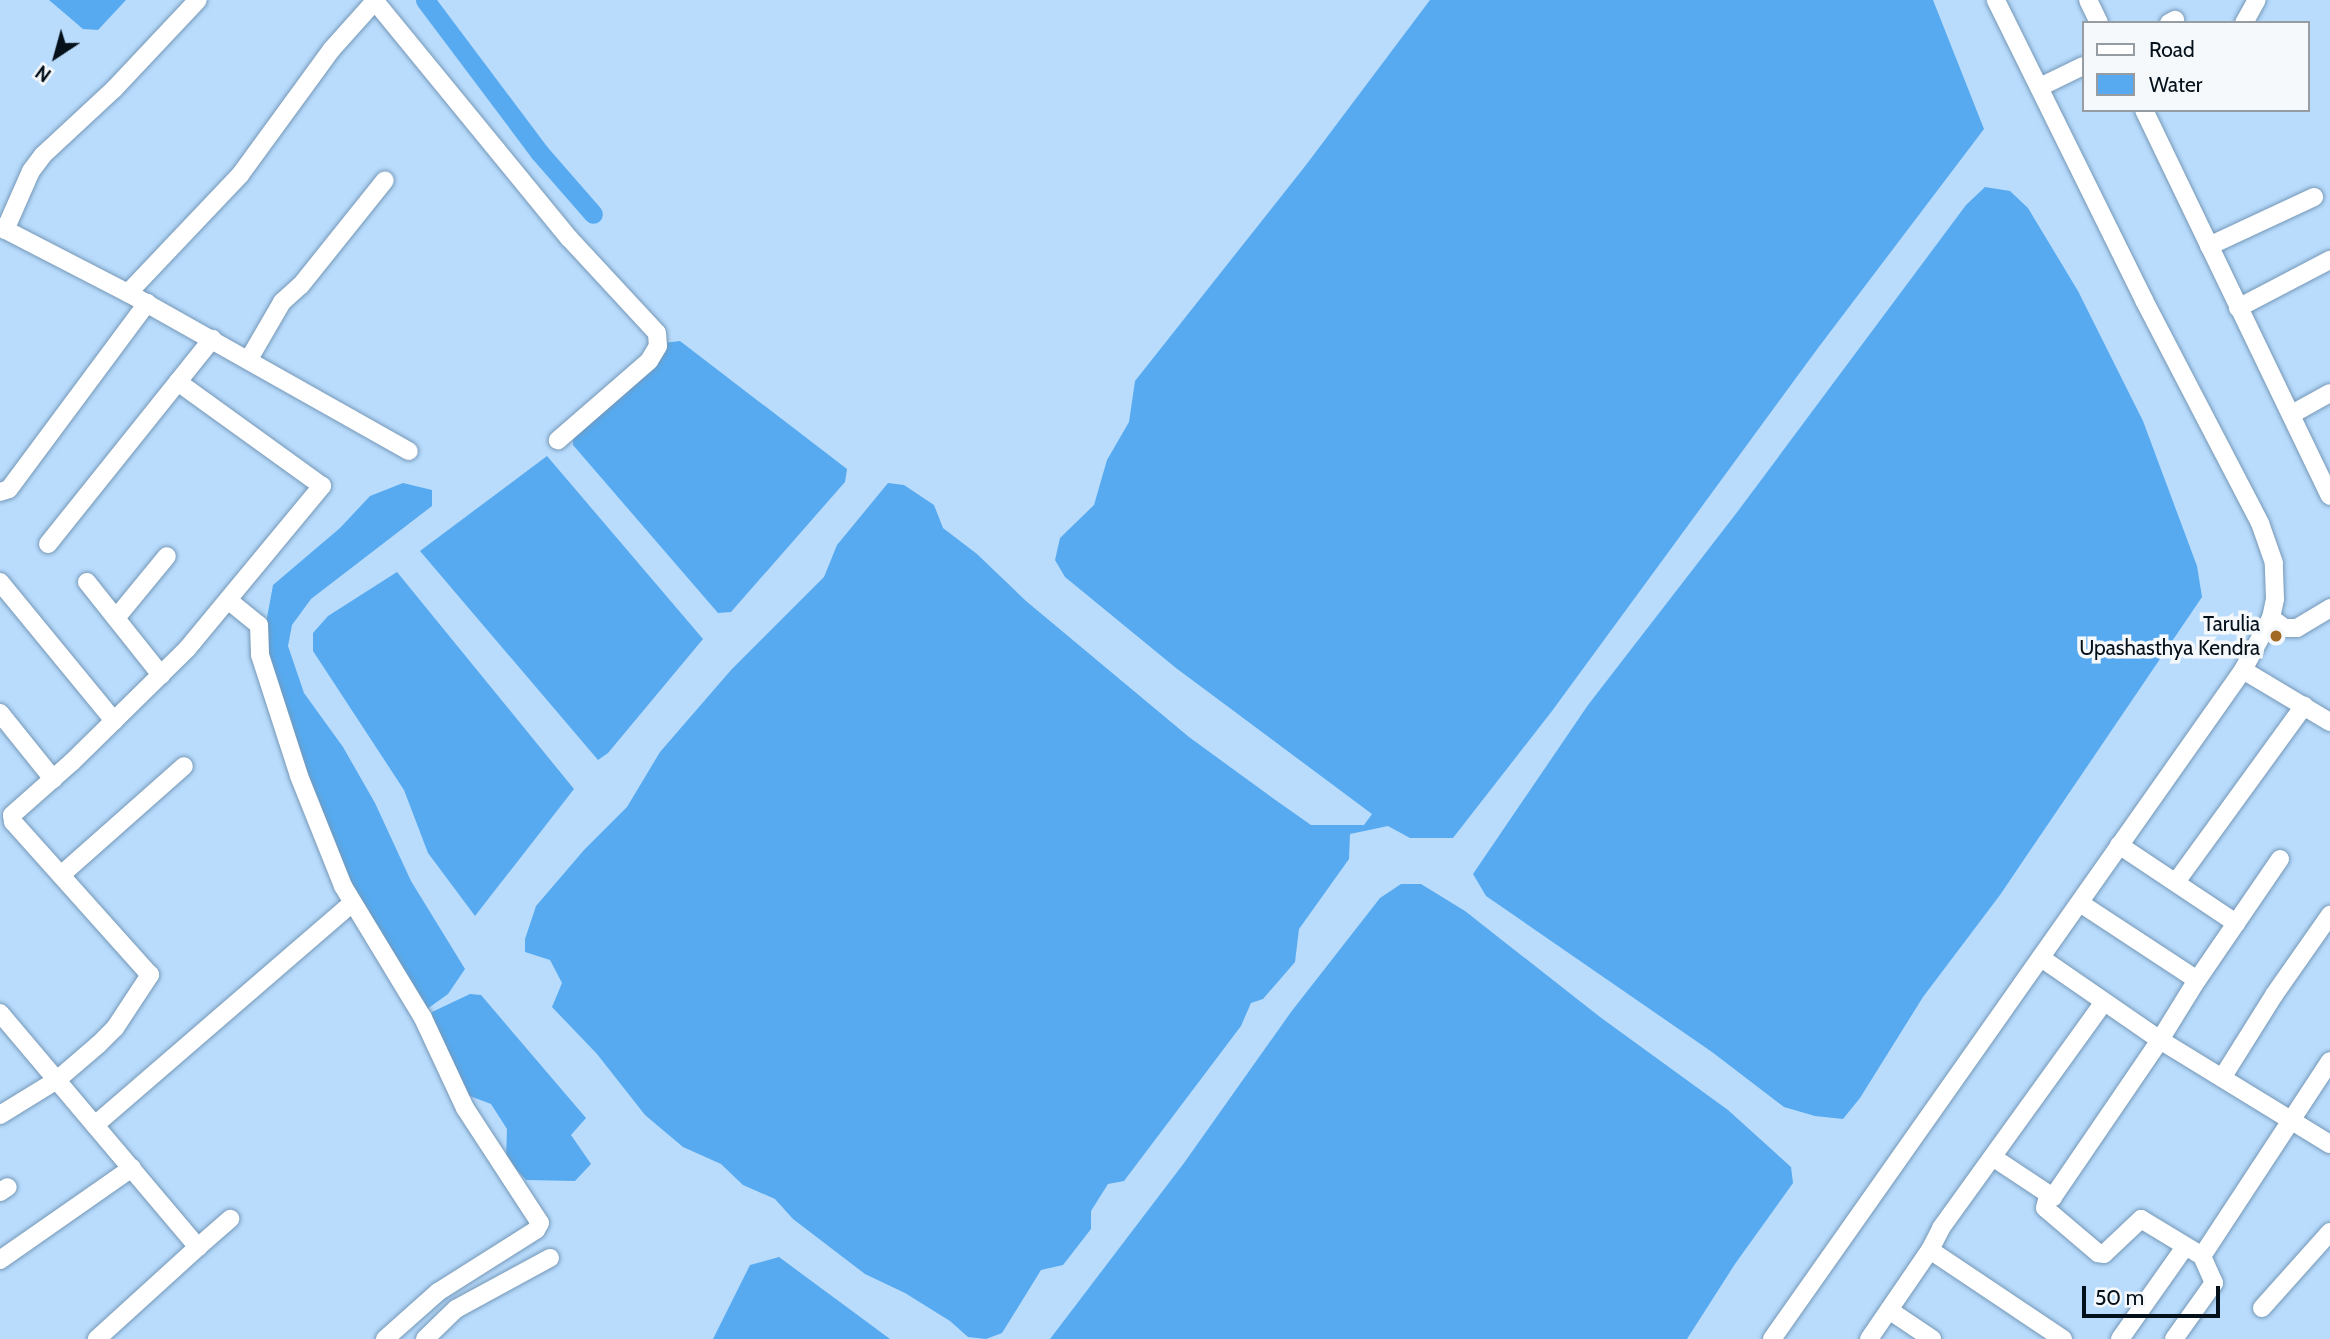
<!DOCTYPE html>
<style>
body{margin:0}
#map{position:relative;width:2330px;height:1339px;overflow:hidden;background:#b9dcfd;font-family:Cabin,sans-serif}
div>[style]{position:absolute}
.water>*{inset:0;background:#57aaef}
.canal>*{height:19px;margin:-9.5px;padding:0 9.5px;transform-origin:9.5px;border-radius:9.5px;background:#57aaef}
.roads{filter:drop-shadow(0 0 2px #7698b7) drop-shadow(0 0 2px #7698b7)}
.minor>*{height:18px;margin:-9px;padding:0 9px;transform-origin:9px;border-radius:9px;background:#fff}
.dots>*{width:19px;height:19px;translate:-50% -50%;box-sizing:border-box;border:4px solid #f6f9fc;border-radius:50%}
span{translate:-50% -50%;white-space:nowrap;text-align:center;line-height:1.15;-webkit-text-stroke:7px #f6f9fc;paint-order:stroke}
.poi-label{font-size:21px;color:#04101a}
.right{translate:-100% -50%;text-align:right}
.legend{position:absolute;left:2082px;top:21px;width:228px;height:91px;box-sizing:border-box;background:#f6f9fc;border:2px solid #959ca2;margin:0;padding:9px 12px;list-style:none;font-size:21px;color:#04101a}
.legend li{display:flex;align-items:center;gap:14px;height:35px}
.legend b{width:35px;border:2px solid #959ca2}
.north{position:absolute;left:21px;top:21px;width:70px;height:70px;-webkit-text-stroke:5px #f6f9fc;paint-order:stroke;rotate:216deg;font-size:19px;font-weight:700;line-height:28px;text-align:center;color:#04101a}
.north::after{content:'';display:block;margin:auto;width:24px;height:32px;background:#04101a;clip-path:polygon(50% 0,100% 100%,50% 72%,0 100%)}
.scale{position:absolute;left:2082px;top:1286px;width:138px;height:32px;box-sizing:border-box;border:4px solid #04101a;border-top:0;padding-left:9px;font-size:21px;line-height:24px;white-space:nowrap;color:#04101a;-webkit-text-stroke:5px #f6f9fc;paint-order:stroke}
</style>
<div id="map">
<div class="water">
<div style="clip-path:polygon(49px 0,126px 0,98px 30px,83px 29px)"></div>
<div style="clip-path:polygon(1430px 0,1933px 0,1984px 129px,1818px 348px,1552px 711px,1453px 838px,1410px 838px,1388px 826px,1350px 834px,1349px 859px,1299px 929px,1295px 962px,1263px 999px,1251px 1003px,1241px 1026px,1124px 1181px,1108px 1184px,1091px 1211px,1091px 1229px,1063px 1265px,1041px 1270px,1002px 1333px,986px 1339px,968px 1337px,950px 1321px,905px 1293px,865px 1274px,793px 1219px,775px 1199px,743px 1185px,721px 1164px,683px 1147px,645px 1115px,597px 1054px,552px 1007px,562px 983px,550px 960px,525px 952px,525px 939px,536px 906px,584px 850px,627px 807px,660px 752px,731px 670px,824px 577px,837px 545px,888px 483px,904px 485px,934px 505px,943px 528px,977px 554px,1026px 601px,1189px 737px,1274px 799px,1311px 825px,1364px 825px,1372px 814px,1176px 668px,1065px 577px,1055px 560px,1060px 538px,1094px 505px,1107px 460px,1129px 422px,1135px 381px,1306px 165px)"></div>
<div style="clip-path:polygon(1985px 187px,2010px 191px,2028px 208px,2078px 291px,2143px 421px,2197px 566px,2202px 597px,2000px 895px,1923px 997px,1860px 1098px,1843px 1119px,1815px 1116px,1784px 1107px,1712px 1052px,1486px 896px,1473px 874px,1588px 705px,1738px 511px,1966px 205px)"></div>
<div style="clip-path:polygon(680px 341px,847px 469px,845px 482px,731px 612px,718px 613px,573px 445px,573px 434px,664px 343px)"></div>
<div style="clip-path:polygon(547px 456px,703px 639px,608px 753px,598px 760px,420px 551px)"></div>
<div style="clip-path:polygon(403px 483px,432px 490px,432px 506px,311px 599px,292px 625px,288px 646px,304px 693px,343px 747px,375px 803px,411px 881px,465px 969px,448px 994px,423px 1012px,338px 859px,288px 731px,262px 645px,273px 585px,340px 528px,370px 496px)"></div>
<div style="clip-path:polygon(397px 572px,574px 789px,475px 916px,428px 853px,404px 790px,313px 651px,313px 633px,328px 616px)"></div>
<div style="clip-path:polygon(1401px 884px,1421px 884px,1465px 911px,1600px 1017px,1728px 1110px,1791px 1167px,1793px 1183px,1735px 1264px,1687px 1339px,1050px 1339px,1184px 1163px,1291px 1012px,1380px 898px)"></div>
<div style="clip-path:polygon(470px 994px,481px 995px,586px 1118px,571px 1135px,591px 1164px,575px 1181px,526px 1180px,506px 1158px,507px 1129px,491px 1104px,459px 1092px,428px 1024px,432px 1012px)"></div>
<div style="clip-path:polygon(779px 1257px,890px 1339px,713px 1339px,750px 1265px)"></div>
</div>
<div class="canal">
<div style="left:425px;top:0;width:190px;rotate:53.1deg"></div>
<div style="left:539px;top:152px;width:82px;rotate:48.9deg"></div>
</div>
<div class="roads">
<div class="minor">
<div style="left:374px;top:0;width:308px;rotate:50.7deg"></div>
<div style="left:569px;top:238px;width:129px;rotate:47.2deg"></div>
<div style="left:657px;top:333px;width:13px;rotate:86deg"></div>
<div style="left:658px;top:346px;width:17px;rotate:121deg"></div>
<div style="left:649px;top:361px;width:121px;rotate:139deg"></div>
<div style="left:2088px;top:0;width:25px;rotate:64deg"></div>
<div style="left:2169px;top:23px;width:7px;rotate:-27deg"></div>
<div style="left:2244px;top:23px;width:26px;rotate:-61deg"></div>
<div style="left:2040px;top:87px;width:48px;rotate:-26deg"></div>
<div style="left:2144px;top:110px;width:428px;rotate:64.3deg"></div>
<div style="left:0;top:227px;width:146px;rotate:27.3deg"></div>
<div style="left:130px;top:294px;width:320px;rotate:29.4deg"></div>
<div style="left:5px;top:230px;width:64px;rotate:-66.2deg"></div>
<div style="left:31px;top:171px;width:20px;rotate:-53deg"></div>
<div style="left:43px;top:155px;width:97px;rotate:-42.9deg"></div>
<div style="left:114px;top:89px;width:122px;rotate:-46.7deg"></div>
<div style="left:2209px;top:246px;width:116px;rotate:-25deg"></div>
<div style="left:128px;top:293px;width:163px;rotate:-46.5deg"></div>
<div style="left:240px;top:175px;width:156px;rotate:-53.9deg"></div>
<div style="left:332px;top:49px;width:64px;rotate:-48.1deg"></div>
<div style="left:2238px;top:308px;width:104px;rotate:-27.6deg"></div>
<div style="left:249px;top:359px;width:66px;rotate:-59.9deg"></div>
<div style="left:282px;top:302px;width:25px;rotate:-42deg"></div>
<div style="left:301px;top:285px;width:134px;rotate:-51.3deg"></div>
<div style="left:2292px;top:414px;width:43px;rotate:-28.9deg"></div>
<div style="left:0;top:492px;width:9px;rotate:-18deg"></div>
<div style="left:9px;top:489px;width:232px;rotate:-53.4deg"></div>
<div style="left:48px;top:544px;width:263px;rotate:-51.3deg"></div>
<div style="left:0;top:582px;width:180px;rotate:50.6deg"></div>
<div style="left:87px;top:582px;width:119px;rotate:51.5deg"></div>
<div style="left:228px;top:600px;width:40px;rotate:39deg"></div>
<div style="left:259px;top:625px;width:30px;rotate:88deg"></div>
<div style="left:260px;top:655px;width:127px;rotate:72.1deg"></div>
<div style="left:299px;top:776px;width:118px;rotate:68.2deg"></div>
<div style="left:343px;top:886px;width:154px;rotate:58.8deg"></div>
<div style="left:423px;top:1018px;width:99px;rotate:65deg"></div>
<div style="left:465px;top:1108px;width:137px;rotate:56.9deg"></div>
<div style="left:540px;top:1223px;width:8px;rotate:120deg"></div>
<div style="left:536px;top:1230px;width:116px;rotate:147.7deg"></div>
<div style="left:438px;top:1292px;width:71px;rotate:138.4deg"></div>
<div style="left:116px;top:618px;width:80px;rotate:-50.6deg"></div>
<div style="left:2271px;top:618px;width:17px;rotate:36deg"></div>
<div style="left:2285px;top:628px;width:12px"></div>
<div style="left:2297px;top:628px;width:39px;rotate:-31deg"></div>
<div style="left:2243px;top:670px;width:101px;rotate:30.9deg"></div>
<div style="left:0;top:713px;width:85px;rotate:51.2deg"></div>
<div style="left:2119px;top:845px;width:141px;rotate:33.7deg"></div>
<div style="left:2280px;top:859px;width:147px;rotate:124.4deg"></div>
<div style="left:2197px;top:980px;width:70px;rotate:121.7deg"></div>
<div style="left:2160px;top:1040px;width:199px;rotate:31.5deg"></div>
<div style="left:61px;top:875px;width:164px;rotate:-41.5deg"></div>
<div style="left:2176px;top:882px;width:218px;rotate:-54deg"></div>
<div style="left:2080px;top:903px;width:140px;rotate:33.3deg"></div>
<div style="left:0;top:1013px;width:307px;rotate:49.8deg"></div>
<div style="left:198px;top:1247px;width:137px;rotate:137.7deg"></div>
<div style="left:2222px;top:1078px;width:98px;rotate:-57.9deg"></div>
<div style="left:2274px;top:995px;width:98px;rotate:-55deg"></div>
<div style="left:0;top:1115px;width:67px;rotate:-31.6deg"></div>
<div style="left:57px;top:1080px;width:55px;rotate:-40.6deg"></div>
<div style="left:99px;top:1044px;width:23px;rotate:-45deg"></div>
<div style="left:115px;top:1028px;width:64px;rotate:-56.6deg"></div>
<div style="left:150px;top:975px;width:205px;rotate:-131.8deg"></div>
<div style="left:13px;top:822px;width:7px;rotate:-98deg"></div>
<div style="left:12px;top:815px;width:80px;rotate:-41.5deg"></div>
<div style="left:72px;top:762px;width:161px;rotate:-44.5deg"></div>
<div style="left:187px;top:649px;width:212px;rotate:-50.4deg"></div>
<div style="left:322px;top:486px;width:178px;rotate:-144.2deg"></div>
<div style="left:95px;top:1125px;width:340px;rotate:-40.8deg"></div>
<div style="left:1994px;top:1158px;width:71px;rotate:33.5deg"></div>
<div style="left:2053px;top:1197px;width:190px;rotate:-55.7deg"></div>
<div style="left:2160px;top:1040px;width:145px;rotate:-145.4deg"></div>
<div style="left:0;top:1192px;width:9px;rotate:-32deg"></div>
<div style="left:2048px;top:1196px;width:12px;rotate:104deg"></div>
<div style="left:2045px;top:1208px;width:70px;rotate:40.3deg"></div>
<div style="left:2098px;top:1253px;width:6px;rotate:9deg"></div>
<div style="left:2104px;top:1254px;width:51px;rotate:-43.4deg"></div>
<div style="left:2141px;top:1219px;width:71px;rotate:31.2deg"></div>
<div style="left:2202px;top:1256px;width:233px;rotate:-56.7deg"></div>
<div style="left:198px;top:1247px;width:43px;rotate:-41.2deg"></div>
<div style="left:1930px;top:1250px;width:160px;rotate:33.8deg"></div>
<div style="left:0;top:1260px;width:161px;rotate:-34.9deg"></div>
<div style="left:2262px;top:1308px;width:102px;rotate:-48.2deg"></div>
<div style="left:1889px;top:1310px;width:52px;rotate:34deg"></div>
<div style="left:425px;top:1339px;width:43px;rotate:-44.1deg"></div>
<div style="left:456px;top:1309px;width:107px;rotate:-28.5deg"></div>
<div style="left:1772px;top:1339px;width:818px;rotate:-54.85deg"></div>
<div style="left:2243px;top:670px;width:59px;rotate:-61.7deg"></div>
<div style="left:2271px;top:618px;width:19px;rotate:-78deg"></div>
<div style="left:2275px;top:599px;width:36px;rotate:-92deg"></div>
<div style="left:2274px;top:563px;width:42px;rotate:-109.3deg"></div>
<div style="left:2260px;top:523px;width:251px;rotate:-117.5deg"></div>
<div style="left:2144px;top:300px;width:335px;rotate:-116.3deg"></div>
<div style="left:1869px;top:1339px;width:108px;rotate:-55.6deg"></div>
<div style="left:1930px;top:1250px;width:25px;rotate:-63deg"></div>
<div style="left:1941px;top:1228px;width:277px;rotate:-54.2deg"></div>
<div style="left:2120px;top:1339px;width:113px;rotate:-54.8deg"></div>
<div style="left:2174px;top:1339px;width:69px;rotate:-54.5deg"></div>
<div style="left:2214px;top:1283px;width:30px;rotate:-114deg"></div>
</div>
</div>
<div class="dots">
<div style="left:2276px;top:636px;background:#a16826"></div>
</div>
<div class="poi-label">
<span class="right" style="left:2260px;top:636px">Tarulia<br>Upashasthya Kendra</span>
</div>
<ul class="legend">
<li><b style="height:9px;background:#fff"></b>Road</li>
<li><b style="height:19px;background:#57aaef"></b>Water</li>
</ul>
<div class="north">N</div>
<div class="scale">50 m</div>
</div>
